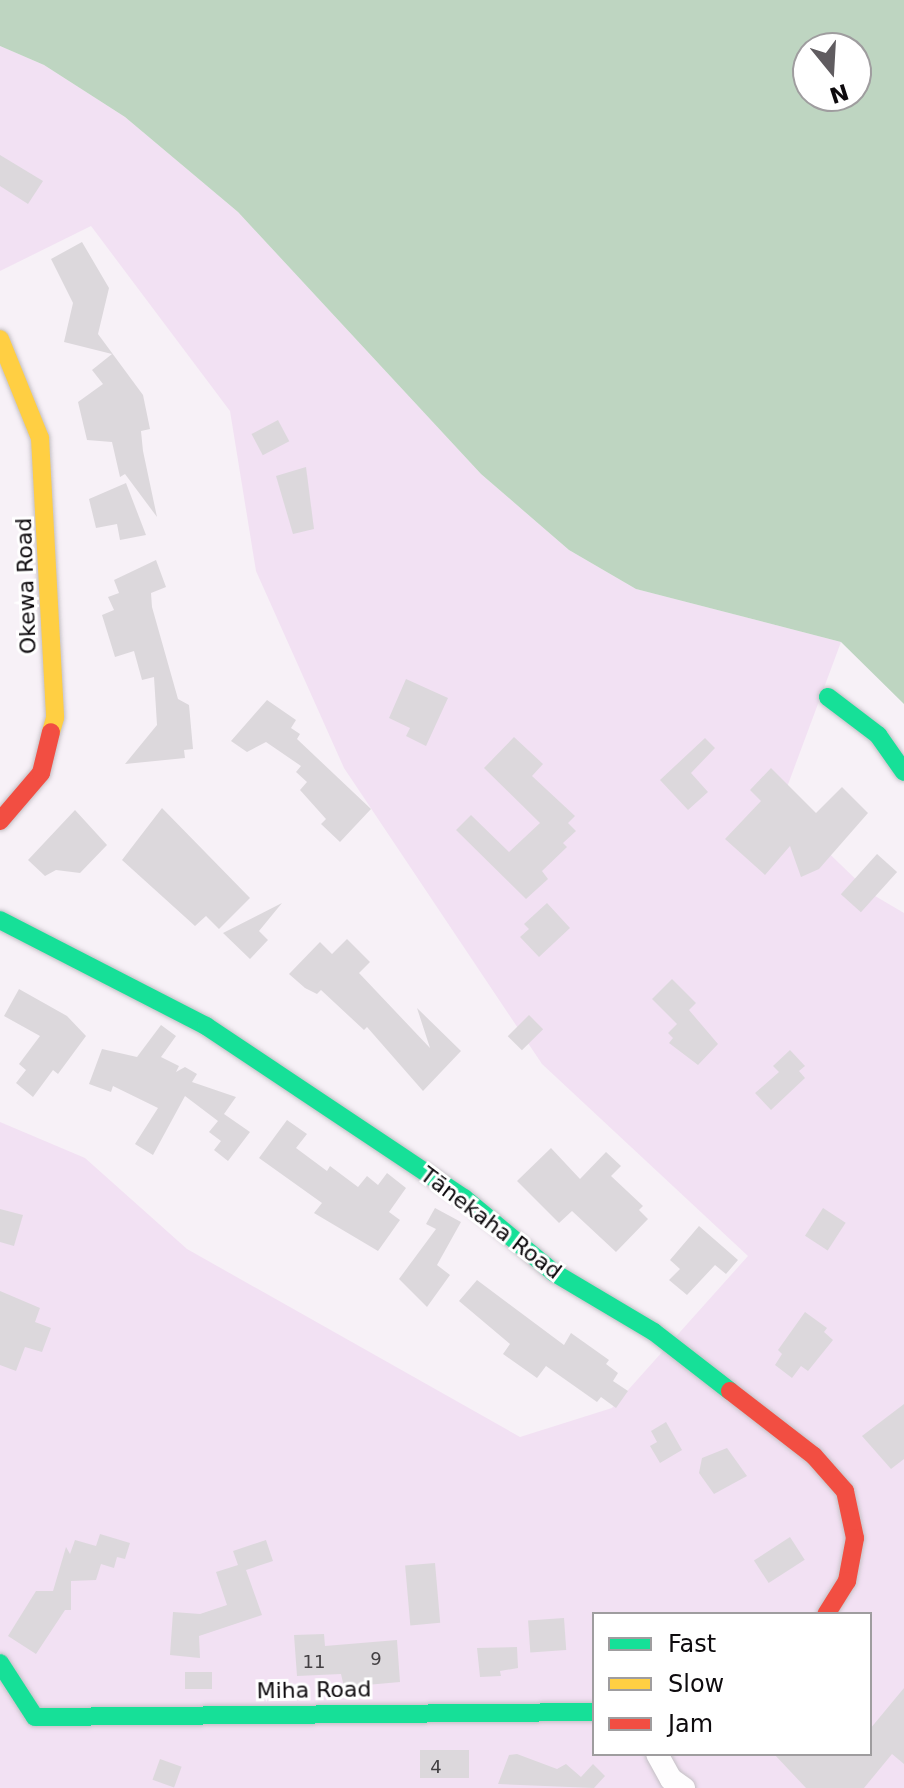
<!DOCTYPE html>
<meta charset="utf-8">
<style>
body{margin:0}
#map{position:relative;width:904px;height:1788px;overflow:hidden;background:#f7f1f7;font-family:"DejaVu Sans",sans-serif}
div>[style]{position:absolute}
.green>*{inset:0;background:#f2e1f3}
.water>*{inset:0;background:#bed5c1}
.building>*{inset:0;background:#dcd8dc;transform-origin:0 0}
.roads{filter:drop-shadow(0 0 2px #c3bfc4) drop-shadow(0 0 2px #c3bfc4)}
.street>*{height:22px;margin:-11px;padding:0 11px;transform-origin:11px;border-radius:11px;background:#fefdfe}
.fast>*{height:18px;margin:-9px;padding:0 9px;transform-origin:9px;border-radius:9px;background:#16e098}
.slow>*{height:18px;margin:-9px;padding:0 9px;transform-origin:9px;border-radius:9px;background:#ffcf43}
.jam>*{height:18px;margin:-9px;padding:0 9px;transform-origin:9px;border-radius:9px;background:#f24e42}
span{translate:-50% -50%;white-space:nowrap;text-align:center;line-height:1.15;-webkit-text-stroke:6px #fff;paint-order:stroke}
.number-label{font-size:18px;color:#423f42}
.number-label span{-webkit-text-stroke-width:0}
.street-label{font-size:22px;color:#0e0b0e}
.legend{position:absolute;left:592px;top:1612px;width:280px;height:144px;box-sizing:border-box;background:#fff;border:2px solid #9f9d9f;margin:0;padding:10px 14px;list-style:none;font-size:24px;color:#0e0b0e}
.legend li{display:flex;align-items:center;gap:16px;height:40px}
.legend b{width:40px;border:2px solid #9f9d9f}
.north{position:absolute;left:792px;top:32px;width:80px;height:80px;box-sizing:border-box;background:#fff;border:2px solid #9f9d9f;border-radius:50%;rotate:162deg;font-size:22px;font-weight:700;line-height:32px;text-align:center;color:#0e0b0e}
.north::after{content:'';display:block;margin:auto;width:28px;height:36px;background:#605c60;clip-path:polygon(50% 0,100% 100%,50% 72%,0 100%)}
</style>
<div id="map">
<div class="green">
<div style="clip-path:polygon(evenodd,0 46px,44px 65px,125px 117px,238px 212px,481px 474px,569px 550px,636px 589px,841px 642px,780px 806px,870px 893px,904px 913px,904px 1788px,0 1788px,0 1122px,85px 1158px,187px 1249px,520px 1437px,612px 1408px,748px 1256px,542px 1064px,344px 768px,256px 571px,230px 411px,91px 226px,0 271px,0 46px,594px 1614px,870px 1614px,870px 1754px,594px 1754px,594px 1614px)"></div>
</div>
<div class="water">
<div style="clip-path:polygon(evenodd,0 0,904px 0,904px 704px,841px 642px,636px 589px,569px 550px,481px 474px,238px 212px,125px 117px,44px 65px,0 46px,0 0,808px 48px,856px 48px,856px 96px,808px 96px,808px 48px)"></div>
</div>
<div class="building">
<div style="clip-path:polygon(0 155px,43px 181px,28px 204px,0 186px)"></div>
<div style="clip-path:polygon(82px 242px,109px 288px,98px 334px,143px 395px,150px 429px,141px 431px,143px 451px,157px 517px,125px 474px,120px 477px,112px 442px,87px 440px,78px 402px,103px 384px,92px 370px,112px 354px,64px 342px,73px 303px,51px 259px)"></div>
<div style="left:278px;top:420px;width:24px;height:30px;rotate:62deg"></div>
<div style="clip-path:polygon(306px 467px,314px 529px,293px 534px,276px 476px)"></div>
<div style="clip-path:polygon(126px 483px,146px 535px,120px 540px,117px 524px,96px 528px,89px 499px)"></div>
<div style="clip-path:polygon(156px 560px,166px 587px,151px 593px,152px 607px,178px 699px,189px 705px,193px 749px,184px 750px,185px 758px,125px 764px,157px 725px,154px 677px,142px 680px,134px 651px,115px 657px,102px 615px,114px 610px,108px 597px,119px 593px,114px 580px)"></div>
<div style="clip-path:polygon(406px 679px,448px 698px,426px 746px,406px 736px,410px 728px,389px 718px)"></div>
<div style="clip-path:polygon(267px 700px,296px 720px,291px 728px,300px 734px,297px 739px,371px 809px,340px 842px,321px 824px,326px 819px,300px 790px,307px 782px,296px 772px,301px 766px,266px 742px,247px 752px,231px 741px)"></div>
<div style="clip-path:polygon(514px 737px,543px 764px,532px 776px,575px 816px,568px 823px,576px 831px,563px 843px,567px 847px,542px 871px,548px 879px,526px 899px,456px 830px,471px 815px,509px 852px,540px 823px,484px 768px)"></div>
<div style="clip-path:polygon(705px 738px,715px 748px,691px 773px,708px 792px,688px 810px,660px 780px)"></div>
<div style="clip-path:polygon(771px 768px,816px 813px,842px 787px,868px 813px,819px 869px,801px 877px,790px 846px,765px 875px,725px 839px,761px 801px,750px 790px)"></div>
<div style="clip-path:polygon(162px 808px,250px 898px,219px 929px,206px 916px,195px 926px,122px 860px)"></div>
<div style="clip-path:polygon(75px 810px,107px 845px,80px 873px,56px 870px,45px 876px,28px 860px)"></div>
<div style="left:877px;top:854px;width:27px;height:54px;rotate:42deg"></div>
<div style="clip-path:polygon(282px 903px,259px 931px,268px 940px,250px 959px,223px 933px)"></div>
<div style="clip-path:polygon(547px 903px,570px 928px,539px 957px,520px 937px,529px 929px,524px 924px)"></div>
<div style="clip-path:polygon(347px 939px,370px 962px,359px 973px,430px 1048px,417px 1008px,461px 1051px,423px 1091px,367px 1027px,364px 1030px,321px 990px,317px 994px,305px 988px,289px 974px,320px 942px,332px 954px)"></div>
<div style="clip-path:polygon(672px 979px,696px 1003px,689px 1010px,718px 1044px,698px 1065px,669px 1043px,673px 1038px,668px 1033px,677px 1024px,652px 999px)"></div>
<div style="clip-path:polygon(19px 989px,67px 1016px,86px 1036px,58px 1074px,53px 1070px,33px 1097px,16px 1083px,26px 1070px,19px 1064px,40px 1036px,4px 1016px)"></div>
<div style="left:529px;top:1015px;width:20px;height:30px;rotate:45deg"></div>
<div style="clip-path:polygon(161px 1025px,176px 1036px,161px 1057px,179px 1066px,176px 1072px,185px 1067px,197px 1074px,192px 1082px,236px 1097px,224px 1114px,250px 1132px,228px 1161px,214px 1150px,221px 1141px,209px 1132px,218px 1121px,185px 1096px,153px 1155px,135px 1144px,158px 1108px,113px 1086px,111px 1092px,89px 1084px,102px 1049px,137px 1057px)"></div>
<div style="clip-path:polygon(790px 1050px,805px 1066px,799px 1071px,805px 1078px,771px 1110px,755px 1093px,779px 1072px,773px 1066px)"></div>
<div style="clip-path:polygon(287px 1120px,307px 1134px,296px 1148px,327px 1171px,330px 1166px,358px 1187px,367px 1176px,378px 1185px,387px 1173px,406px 1188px,389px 1212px,400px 1220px,378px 1251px,314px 1213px,322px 1203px,259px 1158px)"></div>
<div style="clip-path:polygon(551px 1148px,580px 1179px,606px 1152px,621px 1166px,611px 1176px,643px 1206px,639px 1210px,648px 1219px,616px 1252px,572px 1211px,559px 1223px,517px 1181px)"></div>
<div style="clip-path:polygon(435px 1208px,461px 1222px,437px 1265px,450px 1275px,427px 1307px,399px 1279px,436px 1229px,426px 1224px)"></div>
<div style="left:823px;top:1208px;width:27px;height:33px;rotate:33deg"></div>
<div style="clip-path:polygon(0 1209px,23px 1215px,14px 1246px,0 1242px)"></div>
<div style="clip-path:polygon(699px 1226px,738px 1260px,726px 1274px,715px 1265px,687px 1295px,669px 1280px,680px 1269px,670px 1260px)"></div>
<div style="clip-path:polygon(477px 1280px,564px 1345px,571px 1333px,609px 1360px,606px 1364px,618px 1373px,613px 1381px,628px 1391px,616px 1408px,601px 1397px,597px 1402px,546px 1366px,537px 1378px,503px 1354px,510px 1344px,459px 1301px)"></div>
<div style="clip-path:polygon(0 1291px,40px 1308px,35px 1322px,51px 1328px,42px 1352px,25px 1347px,16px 1371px,0 1365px)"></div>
<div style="clip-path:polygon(805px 1312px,827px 1328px,824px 1332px,833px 1340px,808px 1371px,801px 1366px,792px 1378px,775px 1365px,782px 1354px,778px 1350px)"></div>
<div style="clip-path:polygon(904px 1404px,904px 1459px,891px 1469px,862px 1436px)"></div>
<div style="clip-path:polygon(666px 1422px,682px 1450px,660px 1463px,650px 1446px,657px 1442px,651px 1431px)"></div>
<div style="clip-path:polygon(727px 1448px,747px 1476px,714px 1494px,699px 1473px,702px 1458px)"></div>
<div style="clip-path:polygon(100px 1534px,130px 1543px,125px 1559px,117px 1557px,114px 1568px,101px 1564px,96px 1580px,71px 1581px,71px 1610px,65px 1610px,36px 1654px,8px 1636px,36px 1591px,53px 1591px,66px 1547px,70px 1554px,75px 1540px,96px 1546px)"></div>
<div style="left:790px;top:1537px;width:27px;height:43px;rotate:57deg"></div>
<div style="clip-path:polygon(266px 1540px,273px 1561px,246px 1570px,262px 1615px,199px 1636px,200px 1658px,170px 1655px,173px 1612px,200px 1614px,227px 1605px,216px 1572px,238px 1565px,233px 1551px)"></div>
<div style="left:435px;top:1563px;width:60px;height:30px;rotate:85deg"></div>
<div style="left:564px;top:1618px;width:32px;height:36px;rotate:86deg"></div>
<div style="clip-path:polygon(324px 1634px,325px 1646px,397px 1640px,400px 1682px,344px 1687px,341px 1674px,297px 1676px,294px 1635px)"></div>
<div style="clip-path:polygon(517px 1647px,518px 1668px,500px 1671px,501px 1676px,480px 1677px,477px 1648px)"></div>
<div style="left:212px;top:1672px;width:17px;height:27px;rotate:90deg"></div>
<div style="clip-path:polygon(904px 1688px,904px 1764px,892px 1754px,864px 1788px,806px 1788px,774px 1754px,870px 1754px,870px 1729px)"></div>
<div style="left:420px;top:1750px;width:49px;height:28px"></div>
<div style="clip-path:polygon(517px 1754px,557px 1769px,566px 1764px,581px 1777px,593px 1764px,605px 1776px,594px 1788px,498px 1784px,509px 1755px)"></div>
<div style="left:160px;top:1759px;width:23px;height:22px;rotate:20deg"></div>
</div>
<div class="roads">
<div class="street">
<div style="left:657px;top:1754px;width:29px;rotate:61deg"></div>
<div style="left:671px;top:1779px;width:16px;rotate:35deg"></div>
</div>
<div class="fast">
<div style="left:828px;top:697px;width:63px;rotate:37.2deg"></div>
<div style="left:878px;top:735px;width:45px;rotate:54.9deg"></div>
<div style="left:0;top:920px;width:232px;rotate:27.2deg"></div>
<div style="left:206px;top:1026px;width:310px;rotate:33.7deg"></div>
<div style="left:464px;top:1198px;width:116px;rotate:39.7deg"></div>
<div style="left:553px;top:1272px;width:117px;rotate:30.7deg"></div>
<div style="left:654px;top:1332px;width:96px;rotate:37.8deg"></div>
<div style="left:0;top:1663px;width:64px;rotate:57.1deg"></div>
<div style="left:35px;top:1717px;width:559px;rotate:-0.51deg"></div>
</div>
<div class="slow">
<div style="left:0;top:339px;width:107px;rotate:68deg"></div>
<div style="left:40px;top:438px;width:280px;rotate:86.9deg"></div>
<div style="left:55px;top:718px;width:15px;rotate:106deg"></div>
</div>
<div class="jam">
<div style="left:0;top:821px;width:63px;rotate:-49.5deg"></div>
<div style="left:41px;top:773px;width:42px;rotate:-76.3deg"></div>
<div style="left:730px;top:1391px;width:106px;rotate:37.7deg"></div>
<div style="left:814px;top:1456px;width:47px;rotate:48.5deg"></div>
<div style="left:845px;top:1491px;width:48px;rotate:78deg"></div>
<div style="left:855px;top:1538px;width:44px;rotate:100.5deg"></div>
<div style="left:847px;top:1581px;width:39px;rotate:122deg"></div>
</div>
</div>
<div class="number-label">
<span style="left:376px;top:1659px">9</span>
<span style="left:314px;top:1662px">11</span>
<span style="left:436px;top:1767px">4</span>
</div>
<div class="street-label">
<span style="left:26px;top:586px;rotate:-92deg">Okewa Road</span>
<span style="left:491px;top:1223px;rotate:37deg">Tānekaha Road</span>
<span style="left:314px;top:1690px;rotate:-1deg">Miha Road</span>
</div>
<ul class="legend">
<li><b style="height:10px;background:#16e098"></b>Fast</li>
<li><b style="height:10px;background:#ffcf43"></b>Slow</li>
<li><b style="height:10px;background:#f24e42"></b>Jam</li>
</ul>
<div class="north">N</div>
</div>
